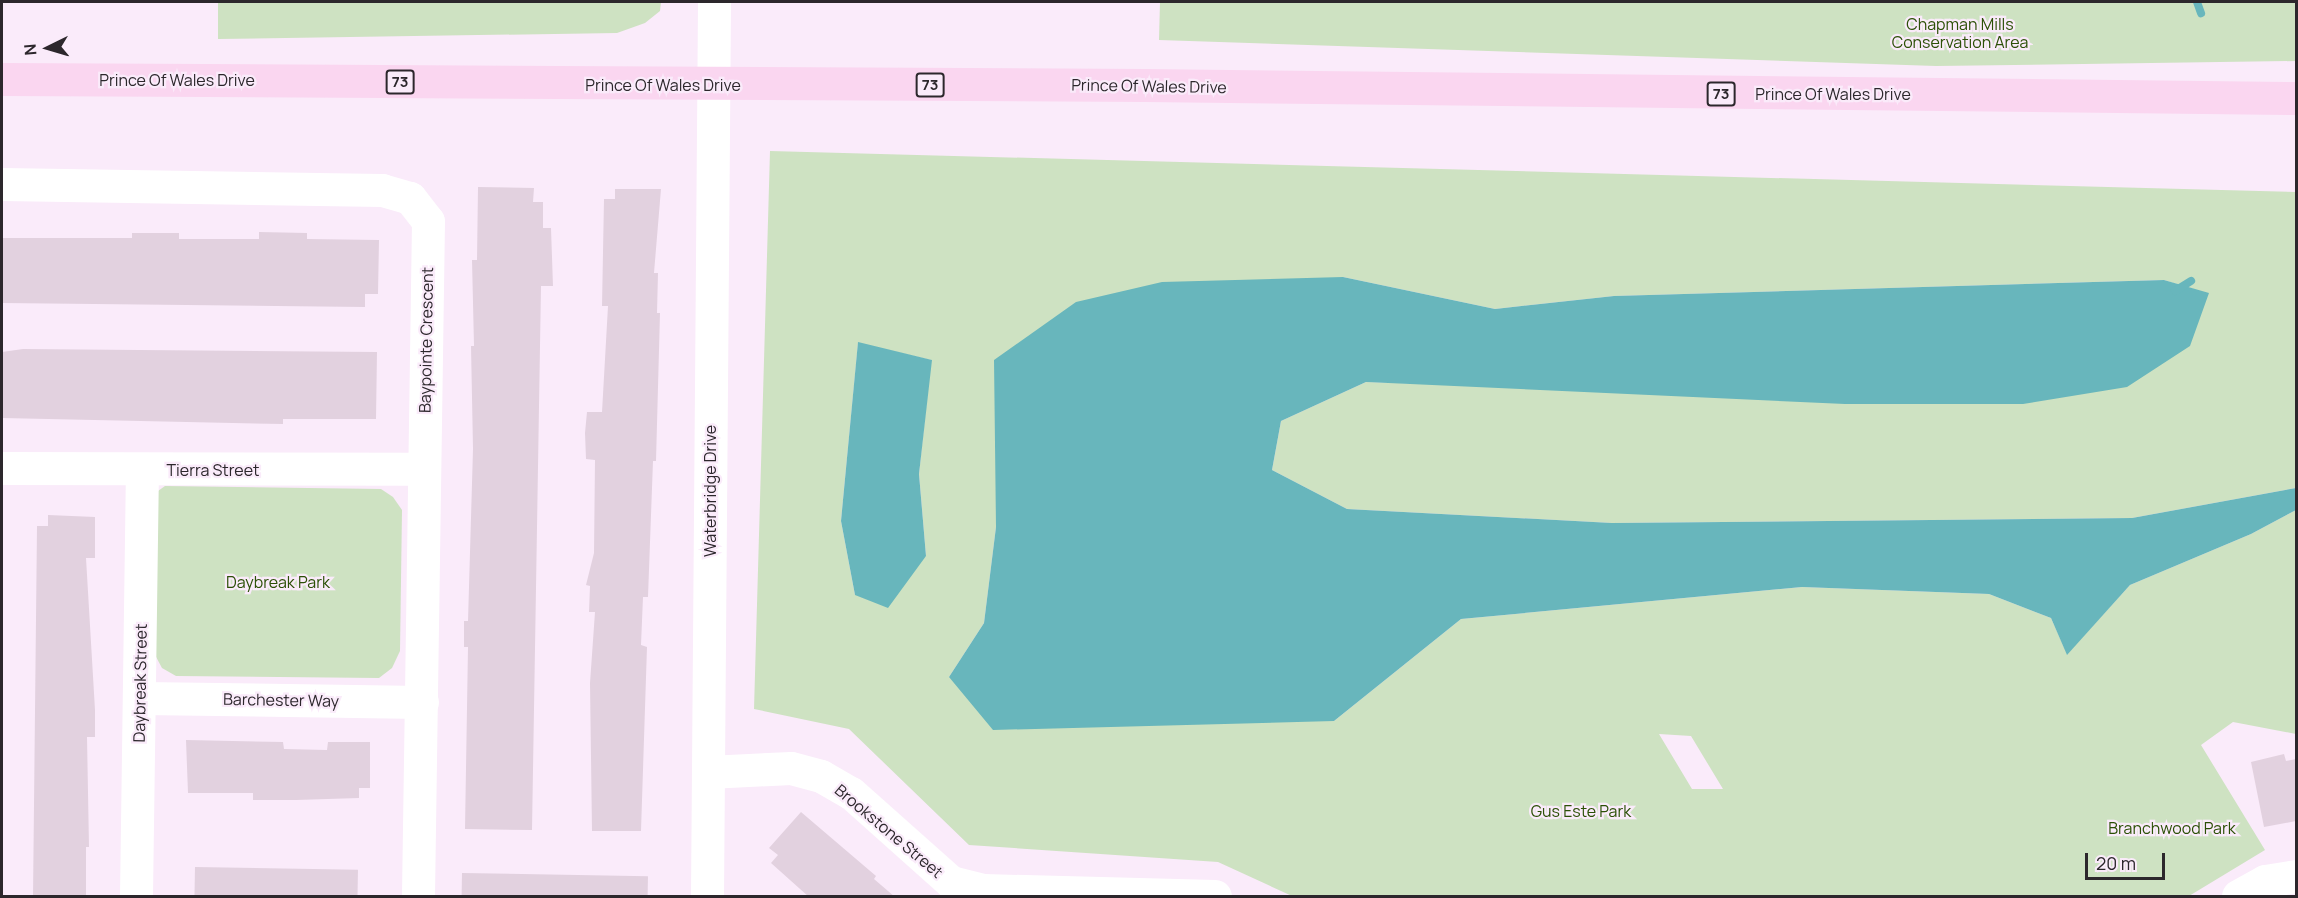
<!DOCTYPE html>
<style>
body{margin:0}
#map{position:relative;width:2298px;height:898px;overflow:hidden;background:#faebfa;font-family:Manrope,sans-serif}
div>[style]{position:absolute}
.green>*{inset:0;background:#cee2c2}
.water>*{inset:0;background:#68b6bc}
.stream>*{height:8px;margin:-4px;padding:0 4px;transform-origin:4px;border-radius:4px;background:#68b6bc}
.building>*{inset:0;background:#e2d1df;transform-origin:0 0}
.minor>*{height:33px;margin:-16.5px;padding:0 16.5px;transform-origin:16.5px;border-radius:16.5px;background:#fff}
.major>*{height:33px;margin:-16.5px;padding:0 16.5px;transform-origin:16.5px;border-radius:16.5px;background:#fad6f0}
span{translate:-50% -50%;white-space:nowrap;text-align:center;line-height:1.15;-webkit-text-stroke:4.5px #faebfa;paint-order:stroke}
.shield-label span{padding:2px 4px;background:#faebfa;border:2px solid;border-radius:4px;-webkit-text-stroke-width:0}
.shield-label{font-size:15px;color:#2c272c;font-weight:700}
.park-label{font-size:16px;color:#2b5006}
.street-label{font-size:16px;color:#2c272c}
.frame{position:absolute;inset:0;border:3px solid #2c272c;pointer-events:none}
.north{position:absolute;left:18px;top:18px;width:60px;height:60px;-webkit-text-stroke:4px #faebfa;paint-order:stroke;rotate:265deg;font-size:16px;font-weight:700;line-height:24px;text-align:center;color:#2c272c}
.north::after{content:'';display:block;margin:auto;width:21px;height:27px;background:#2c272c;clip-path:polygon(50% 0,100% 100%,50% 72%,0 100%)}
.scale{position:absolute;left:2085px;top:853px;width:80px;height:27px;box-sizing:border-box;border:3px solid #2c272c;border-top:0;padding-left:8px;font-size:18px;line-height:21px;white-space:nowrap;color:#2c272c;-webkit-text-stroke:4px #faebfa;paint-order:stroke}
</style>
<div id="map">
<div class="green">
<div style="clip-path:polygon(218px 2px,661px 2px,660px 11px,645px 23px,617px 33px,218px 39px)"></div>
<div style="clip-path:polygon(1160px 2px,2296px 2px,2296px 61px,1936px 66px,1159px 40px)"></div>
<div style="clip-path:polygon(evenodd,770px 151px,2296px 192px,2296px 488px,2132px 518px,1612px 523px,1347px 509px,1272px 470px,1281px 421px,1366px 382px,1494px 386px,2209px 294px,2164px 280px,1614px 296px,1495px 309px,1343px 277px,996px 527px,984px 623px,949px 677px,1334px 721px,1461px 619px,1802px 587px,1989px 594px,2051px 618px,2067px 654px,2130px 585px,2251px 534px,2296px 510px,2296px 734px,2233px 722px,2201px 745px,2265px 850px,2189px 896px,1292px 896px,1218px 862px,969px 845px,849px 729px,754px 709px,770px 151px,858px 343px,931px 360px,919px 474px,926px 556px,855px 595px,841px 521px,858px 343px,770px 151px,1659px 734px,1691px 736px,1723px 789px,1692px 789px,1659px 734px)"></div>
<div style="clip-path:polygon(165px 486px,381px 489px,393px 497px,402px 510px,400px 651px,392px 668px,379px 678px,176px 676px,162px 668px,154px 653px,158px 491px)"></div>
</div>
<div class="water">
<div style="clip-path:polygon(1343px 277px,1495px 309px,1614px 296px,2164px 280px,2209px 293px,2190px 346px,2127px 387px,2023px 404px,1845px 404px,1366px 382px,1281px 421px,1272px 470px,1347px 509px,1612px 523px,2132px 518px,2296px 488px,2296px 510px,2251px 534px,2130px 585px,2067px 655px,2051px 618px,1989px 594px,1802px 587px,1461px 619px,1334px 721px,993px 730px,949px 677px,984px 623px,996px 527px,994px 360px,1076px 302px,1162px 282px)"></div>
<div style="clip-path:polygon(858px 342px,932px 360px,919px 474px,926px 556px,888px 608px,855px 595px,841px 521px)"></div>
</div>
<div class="stream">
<div style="left:2197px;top:2px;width:12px;rotate:70deg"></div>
<div style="left:2175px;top:291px;width:19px;rotate:-32deg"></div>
</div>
<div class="building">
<div style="clip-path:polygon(478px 187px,534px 188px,533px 202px,543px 202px,543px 228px,551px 228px,553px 286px,541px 286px,532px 830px,465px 829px,468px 647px,464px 647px,464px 621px,468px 621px,473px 449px,471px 346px,474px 346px,472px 260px,477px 260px)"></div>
<div style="clip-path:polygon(615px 189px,661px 189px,654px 273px,658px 273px,657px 313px,660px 313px,656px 461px,653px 461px,648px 597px,643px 597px,641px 645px,647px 647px,641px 831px,592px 831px,590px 683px,595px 612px,589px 612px,590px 586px,586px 585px,594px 553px,595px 460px,586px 459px,585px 433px,587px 412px,602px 412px,608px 306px,602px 306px,604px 199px,615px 199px)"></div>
<div style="clip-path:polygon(259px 232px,307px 233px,307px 239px,379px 240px,378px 294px,365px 294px,365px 307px,2px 303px,2px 238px,132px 238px,132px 233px,179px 233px,179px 239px,259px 239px)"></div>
<div style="clip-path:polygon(23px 349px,377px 352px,376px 419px,283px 419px,283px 424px,2px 418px,2px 352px)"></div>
<div style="clip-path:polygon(48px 515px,95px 517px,95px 558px,86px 558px,95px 710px,95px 737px,87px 737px,89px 847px,86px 847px,86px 897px,33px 897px,37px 526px,48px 526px)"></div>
<div style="clip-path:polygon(186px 740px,283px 742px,284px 749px,327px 750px,328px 742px,370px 742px,370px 788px,359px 788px,359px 798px,296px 800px,253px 800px,253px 793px,188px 793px)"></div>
<div style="clip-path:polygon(2284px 754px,2286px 761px,2296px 759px,2296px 821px,2264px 827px,2251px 762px)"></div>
<div style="clip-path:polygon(801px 812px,876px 876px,874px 879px,895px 897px,809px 897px,771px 863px,778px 855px,769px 848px)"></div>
<div style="left:195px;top:867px;width:163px;height:30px;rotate:1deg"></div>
<div style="left:462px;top:873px;width:186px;height:24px;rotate:1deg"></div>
</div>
<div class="minor">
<div style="left:2px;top:184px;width:380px;rotate:0.9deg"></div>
<div style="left:382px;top:190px;width:29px;rotate:16deg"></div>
<div style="left:410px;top:198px;width:29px;rotate:52deg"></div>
<div style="left:428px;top:221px;width:675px;rotate:90.85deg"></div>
<div style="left:2px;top:468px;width:422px;rotate:0.1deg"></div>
<div style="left:141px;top:698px;width:281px;rotate:0.8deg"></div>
<div style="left:708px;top:772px;width:83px;rotate:-2.8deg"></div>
<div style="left:791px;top:768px;width:31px;rotate:15deg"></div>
<div style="left:821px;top:776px;width:34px;rotate:30deg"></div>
<div style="left:851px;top:793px;width:134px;rotate:41.7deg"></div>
<div style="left:951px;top:882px;width:33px;rotate:14deg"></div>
<div style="left:983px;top:890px;width:232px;rotate:1.5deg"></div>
<div style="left:136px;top:896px;width:426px;rotate:-89.2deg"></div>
<div style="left:707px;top:896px;width:894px;rotate:-89.55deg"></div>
<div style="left:2238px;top:896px;width:31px;rotate:-29deg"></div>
<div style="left:2265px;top:881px;width:31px;rotate:-9deg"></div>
</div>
<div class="major">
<div style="left:2px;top:79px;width:1143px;rotate:0.3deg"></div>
<div style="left:1145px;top:85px;width:1151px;rotate:0.65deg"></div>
</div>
<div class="shield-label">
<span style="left:400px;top:82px">73</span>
<span style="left:930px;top:85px">73</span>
<span style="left:1721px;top:94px">73</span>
</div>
<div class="park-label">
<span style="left:1960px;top:33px">Chapman Mills<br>Conservation Area</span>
<span style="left:278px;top:582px">Daybreak Park</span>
<span style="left:1581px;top:811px">Gus Este Park</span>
<span style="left:2172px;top:828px">Branchwood Park</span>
</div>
<div class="street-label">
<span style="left:177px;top:80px">Prince Of Wales Drive</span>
<span style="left:663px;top:85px">Prince Of Wales Drive</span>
<span style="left:1149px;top:86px;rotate:1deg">Prince Of Wales Drive</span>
<span style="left:1833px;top:94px">Prince Of Wales Drive</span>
<span style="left:426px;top:340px;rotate:-89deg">Baypointe Crescent</span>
<span style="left:213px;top:470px">Tierra Street</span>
<span style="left:710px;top:491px;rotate:-90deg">Waterbridge Drive</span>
<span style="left:140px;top:683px;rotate:-89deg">Daybreak Street</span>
<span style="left:281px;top:700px;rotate:1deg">Barchester Way</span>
<span style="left:889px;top:831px;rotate:40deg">Brookstone Street</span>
</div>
<div class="frame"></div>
<div class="north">N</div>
<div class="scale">20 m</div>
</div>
